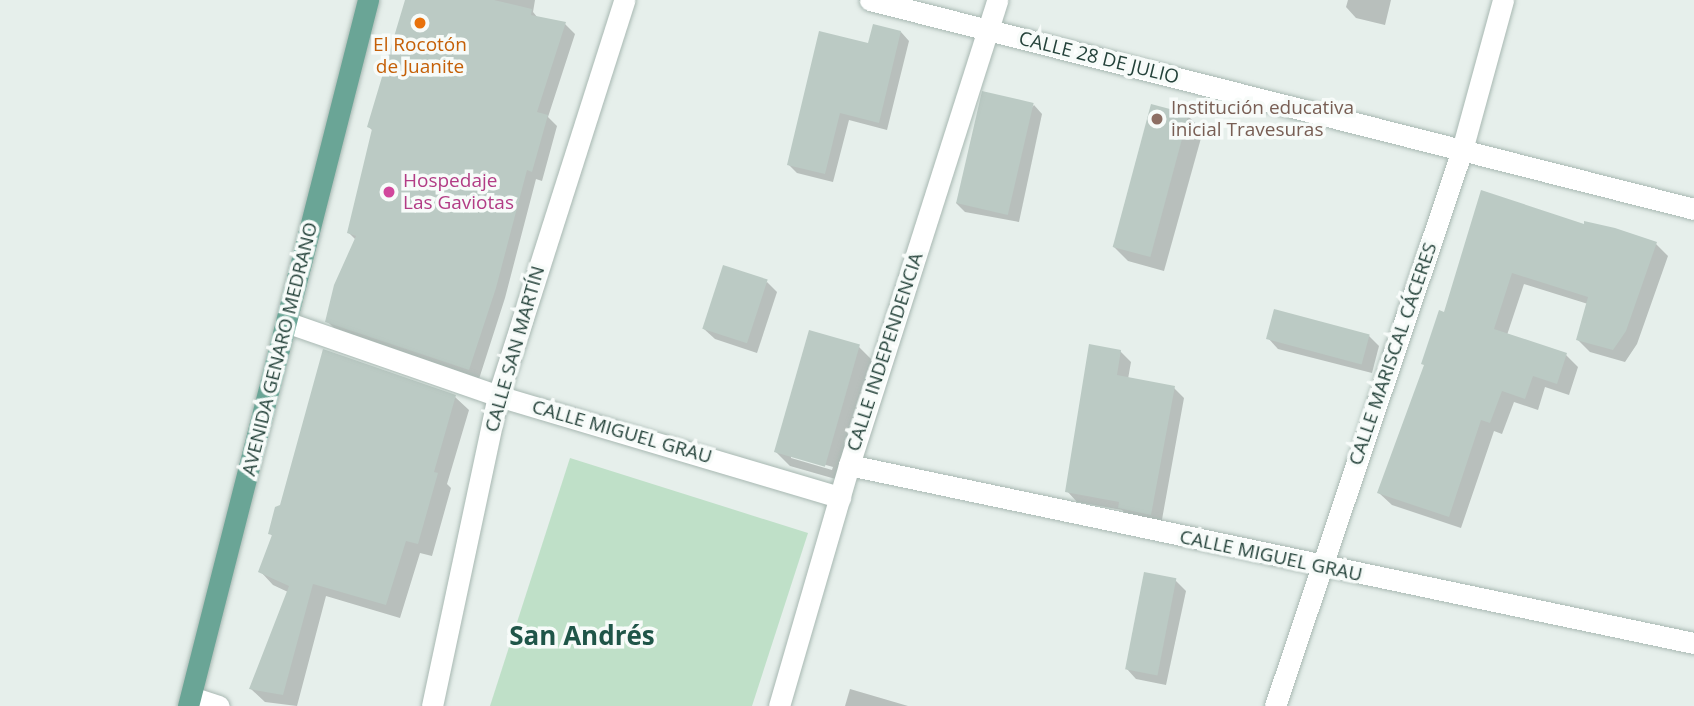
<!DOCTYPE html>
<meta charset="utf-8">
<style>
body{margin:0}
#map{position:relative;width:1694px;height:706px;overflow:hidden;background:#e6efeb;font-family:"Open Sans",sans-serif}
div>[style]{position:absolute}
.green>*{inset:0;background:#bfe0c8}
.shadow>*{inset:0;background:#0003}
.building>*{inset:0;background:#bbcac4;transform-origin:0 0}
.roads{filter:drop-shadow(0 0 2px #a8b8b2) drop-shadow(0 0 2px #a8b8b2)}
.street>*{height:21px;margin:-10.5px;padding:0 10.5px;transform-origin:10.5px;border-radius:10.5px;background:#fff}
.primary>*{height:21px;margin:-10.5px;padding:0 10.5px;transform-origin:10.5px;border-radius:10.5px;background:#6aa596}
.dots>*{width:19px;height:19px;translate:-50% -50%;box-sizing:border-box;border:4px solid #f7fbf9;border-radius:50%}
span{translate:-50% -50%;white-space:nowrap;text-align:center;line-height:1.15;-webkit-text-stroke:7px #f7fbf9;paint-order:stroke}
.food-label{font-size:19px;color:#c56008}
.street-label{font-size:19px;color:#24423a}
.education-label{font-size:19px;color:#785e54}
.left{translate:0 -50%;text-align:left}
.hotel-label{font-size:19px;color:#b23c85}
.district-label{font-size:26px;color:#1f5548;font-weight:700}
</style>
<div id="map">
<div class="green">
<div style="clip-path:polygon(570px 458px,808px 533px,752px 706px,490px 706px)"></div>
</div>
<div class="shadow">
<div style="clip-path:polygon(407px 0,535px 0,533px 12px,538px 18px,565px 24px,575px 34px,548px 117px,557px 126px,542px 181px,536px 179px,505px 298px,479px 379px,337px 331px,327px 321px,356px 240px,349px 233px,373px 131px,369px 127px)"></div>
<div style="clip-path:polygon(1348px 0,1391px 0,1385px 25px,1356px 18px,1346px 7px)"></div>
<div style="clip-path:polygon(901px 32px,909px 41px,887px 130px,849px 120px,833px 182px,797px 173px,788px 164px,870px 45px)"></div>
<div style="clip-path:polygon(1034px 105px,1042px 114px,1019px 222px,965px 212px,956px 203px)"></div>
<div style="clip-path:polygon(1188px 116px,1203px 131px,1164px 271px,1128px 261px,1113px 246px)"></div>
<div style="clip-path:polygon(1585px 226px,1656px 244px,1668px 256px,1637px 344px,1625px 362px,1590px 352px,1578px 340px,1588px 304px,1524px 284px,1507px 335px,1566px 355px,1578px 367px,1569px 395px,1545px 387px,1538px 410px,1514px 402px,1502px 434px,1494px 431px,1461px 528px,1392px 505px,1379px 493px,1445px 314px)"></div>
<div style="clip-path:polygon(767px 282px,777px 292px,757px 353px,715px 339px,704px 329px)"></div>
<div style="clip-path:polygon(1369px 336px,1379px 346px,1372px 373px,1278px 349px,1268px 338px)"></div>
<div style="clip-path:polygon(evenodd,859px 347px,874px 362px,839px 480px,790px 466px,775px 451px,859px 347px,791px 455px,833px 467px,832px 470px,791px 458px,791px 455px)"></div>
<div style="clip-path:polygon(1120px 351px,1131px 362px,1128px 379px,1174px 388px,1184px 398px,1161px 525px,1130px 518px,1122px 510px,1077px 502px,1067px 491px)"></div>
<div style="clip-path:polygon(455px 397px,469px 410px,447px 484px,451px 488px,432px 556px,420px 553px,400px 618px,326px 596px,297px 706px,265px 702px,251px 689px,288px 592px,273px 585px,260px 571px,273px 537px,270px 533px)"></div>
<div style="clip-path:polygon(1175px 580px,1186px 591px,1166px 685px,1136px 679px,1126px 668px)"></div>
<div style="clip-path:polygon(850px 689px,908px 706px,845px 706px)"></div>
</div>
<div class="building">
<div style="clip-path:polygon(405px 0,494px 0,532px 9px,531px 15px,566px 22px,537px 112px,548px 115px,532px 172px,527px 170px,496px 288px,469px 370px,325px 322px,334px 285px,356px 236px,347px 233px,372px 129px,367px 127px)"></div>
<div style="clip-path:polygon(873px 24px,901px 31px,879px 123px,840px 113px,825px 174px,787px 165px,819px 31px,868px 43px)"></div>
<div style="left:982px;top:91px;width:53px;height:115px;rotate:13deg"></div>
<div style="left:1151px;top:104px;width:39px;height:148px;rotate:15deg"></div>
<div style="clip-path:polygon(1481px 190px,1584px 224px,1584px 221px,1615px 228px,1657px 242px,1626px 331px,1613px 350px,1576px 340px,1588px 297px,1512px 273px,1494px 329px,1567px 353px,1557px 384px,1533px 376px,1525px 399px,1502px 391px,1490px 423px,1481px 420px,1449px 517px,1377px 493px,1424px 365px,1421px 364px,1439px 310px,1444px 312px)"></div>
<div style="left:723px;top:265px;width:47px;height:67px;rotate:18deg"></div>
<div style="left:1274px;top:309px;width:99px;height:31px;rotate:15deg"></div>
<div style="left:809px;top:330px;width:53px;height:127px;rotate:16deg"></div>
<div style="clip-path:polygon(1089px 344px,1121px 350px,1117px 375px,1175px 386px,1151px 515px,1118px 508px,1119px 502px,1065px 492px)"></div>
<div style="clip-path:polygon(323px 349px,456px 395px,434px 472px,438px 473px,418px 544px,406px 541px,386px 605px,313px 584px,283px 695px,249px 689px,289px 586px,258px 572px,272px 535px,268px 534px,275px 507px,280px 505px)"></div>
<div style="left:1144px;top:572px;width:33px;height:99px;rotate:11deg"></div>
</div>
<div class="roads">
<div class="street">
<div style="left:870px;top:0;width:850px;rotate:14.23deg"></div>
<div style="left:286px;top:322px;width:225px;rotate:19.2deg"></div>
<div style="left:498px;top:396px;width:357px;rotate:16.5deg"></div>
<div style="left:849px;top:465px;width:864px;rotate:11.9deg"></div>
<div style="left:191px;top:697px;width:29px;rotate:18deg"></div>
<div style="left:432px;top:706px;width:317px;rotate:-78deg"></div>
<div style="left:498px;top:396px;width:416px;rotate:-72.3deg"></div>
<div style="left:779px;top:706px;width:251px;rotate:-73.8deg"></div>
<div style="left:849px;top:465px;width:488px;rotate:-72.3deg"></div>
<div style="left:1275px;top:706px;width:587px;rotate:-71.41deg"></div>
<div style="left:1462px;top:150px;width:156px;rotate:-74.7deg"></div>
</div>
<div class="primary">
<div style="left:188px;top:706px;width:729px;rotate:-75.7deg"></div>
</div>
</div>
<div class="dots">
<div style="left:420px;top:23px;background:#e8710a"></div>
<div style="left:1157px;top:119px;background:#8d6e63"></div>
<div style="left:389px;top:192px;background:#d1479c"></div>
</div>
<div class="food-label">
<span style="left:420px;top:56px">El Rocotón<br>de Juanite</span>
</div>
<div class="street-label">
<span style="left:1099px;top:58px;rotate:14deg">CALLE 28 DE JULIO</span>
<span style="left:280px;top:349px;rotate:-76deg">AVENIDA GENARO MEDRANO</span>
<span style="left:515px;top:349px;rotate:-74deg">CALLE SAN MARTÍN</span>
<span style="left:885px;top:352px;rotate:-72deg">CALLE INDEPENDENCIA</span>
<span style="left:1393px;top:354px;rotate:-71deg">CALLE MARISCAL CÁCERES</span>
<span style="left:622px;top:432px;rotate:16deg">CALLE MIGUEL GRAU</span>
<span style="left:1271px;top:556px;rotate:12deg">CALLE MIGUEL GRAU</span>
</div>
<div class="education-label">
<span class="left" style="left:1171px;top:119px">Institución educativa<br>inicial Travesuras</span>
</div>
<div class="hotel-label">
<span class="left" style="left:403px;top:192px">Hospedaje<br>Las Gaviotas</span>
</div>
<div class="district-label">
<span style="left:582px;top:636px">San Andrés</span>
</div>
</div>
